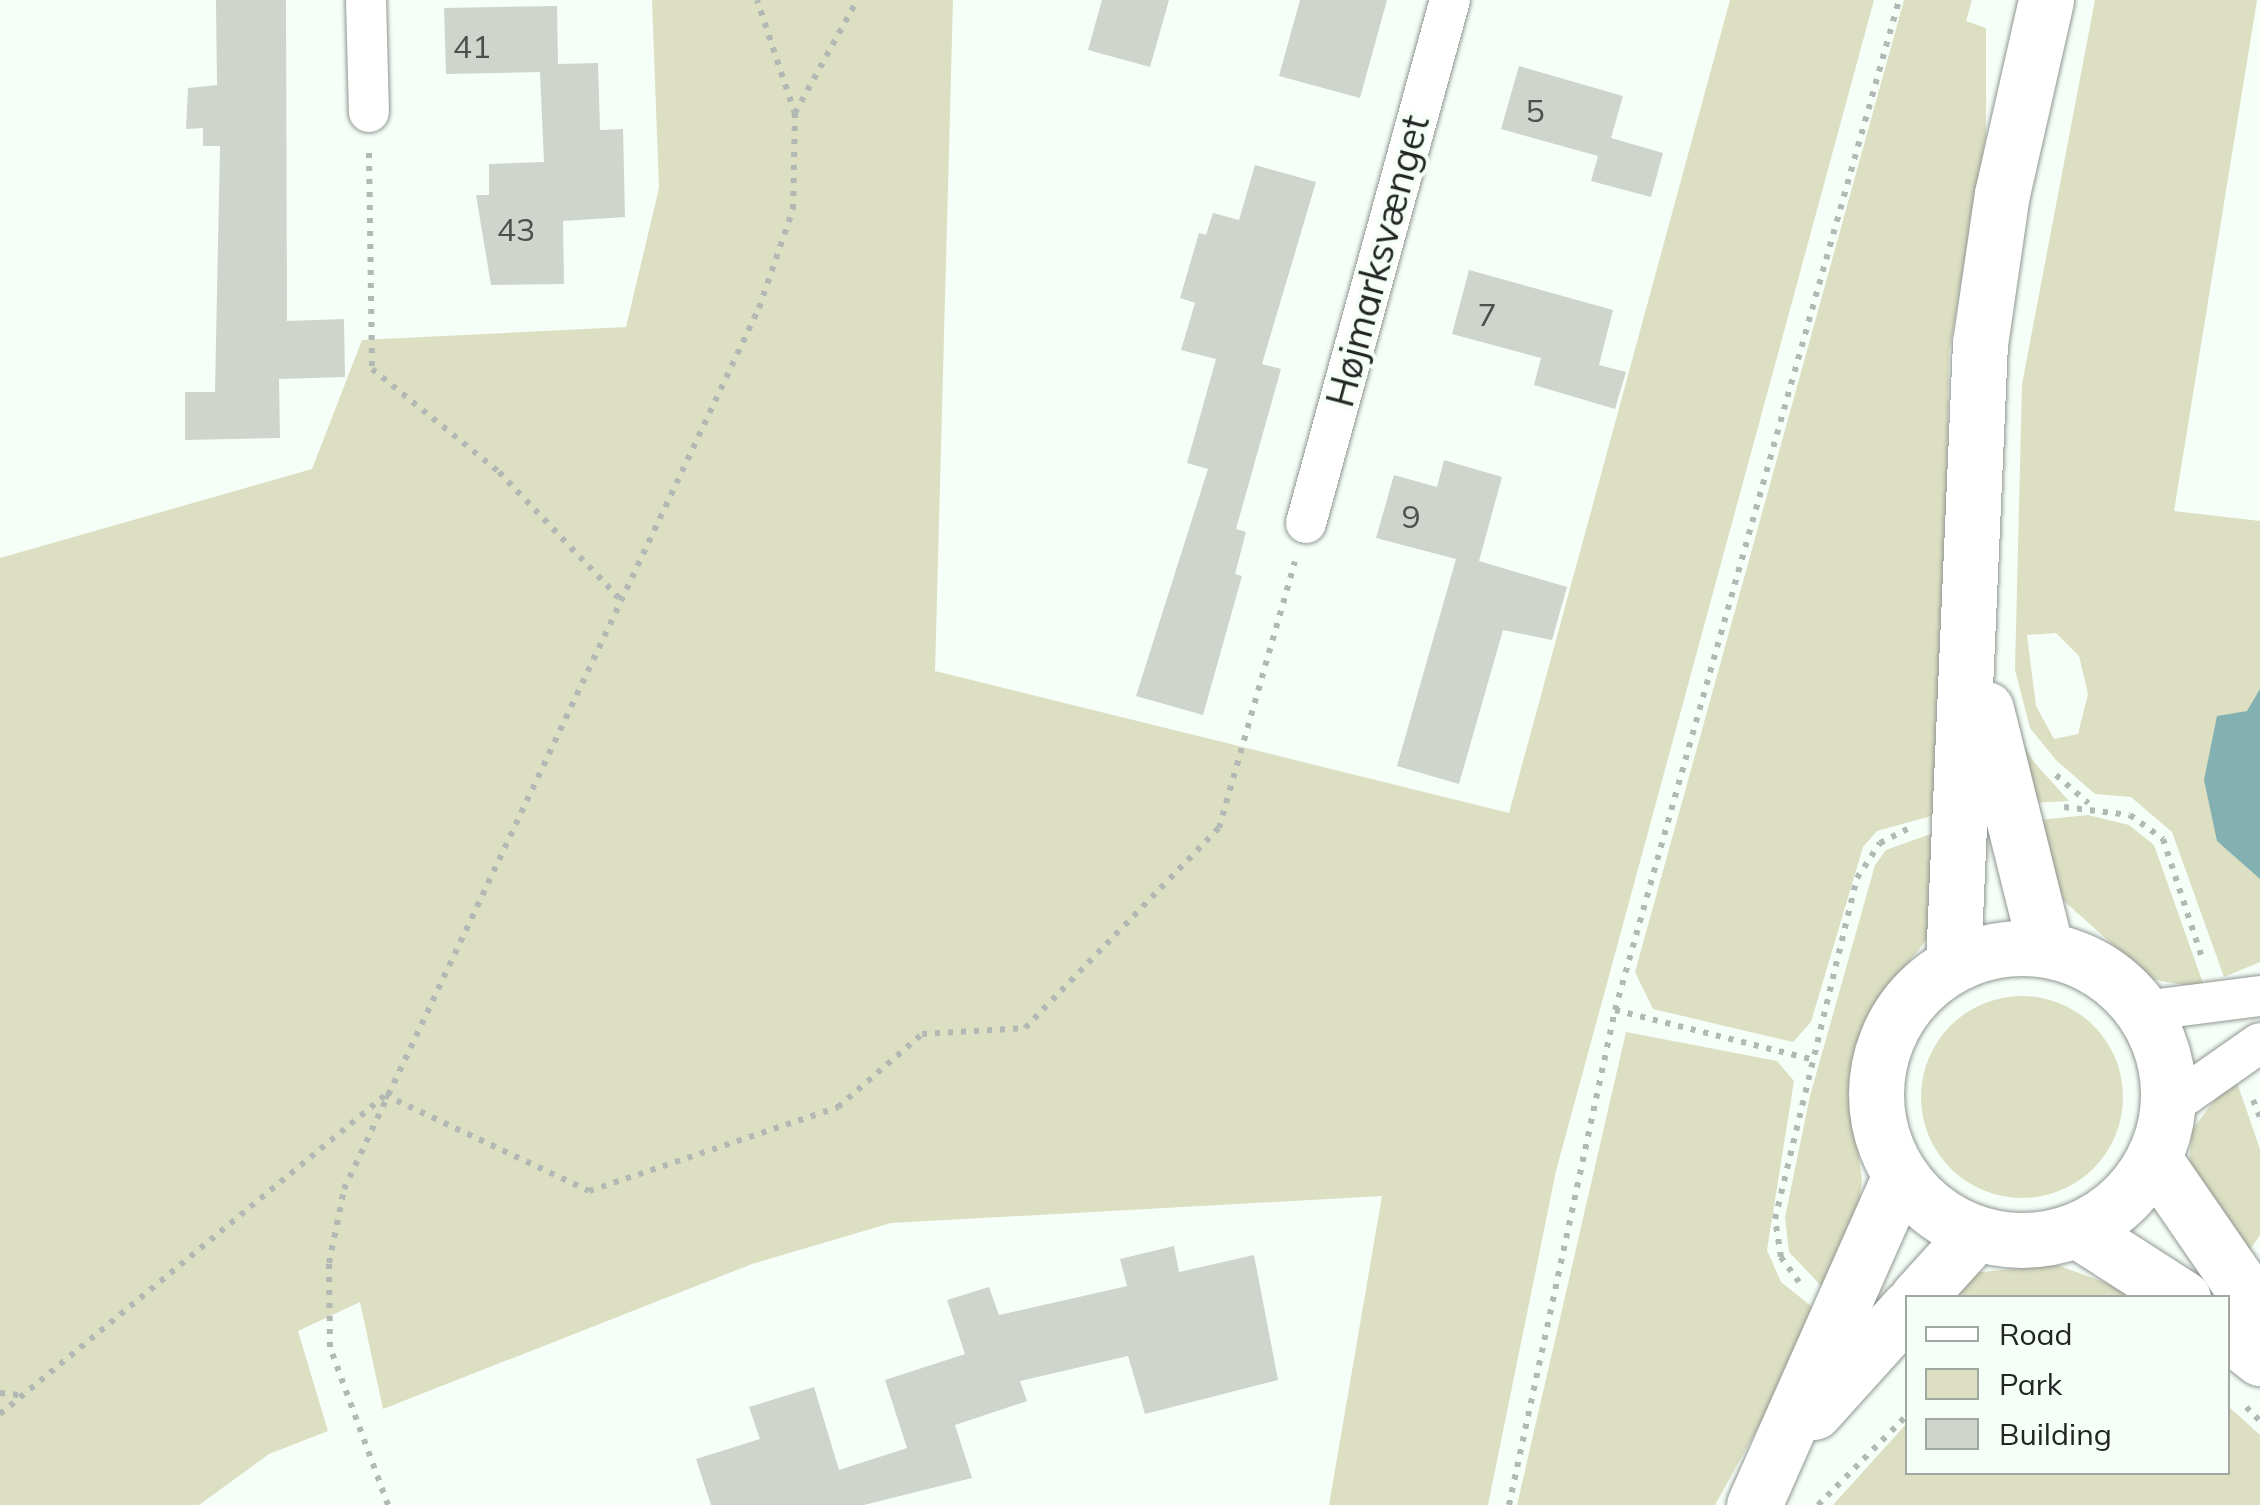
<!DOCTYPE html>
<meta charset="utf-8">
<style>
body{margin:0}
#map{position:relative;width:2260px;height:1505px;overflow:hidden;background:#f6fef8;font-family:Mulish,sans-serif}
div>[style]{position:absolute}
.green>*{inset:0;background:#dcdfc2}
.round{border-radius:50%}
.water>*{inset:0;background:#83b1b1}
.building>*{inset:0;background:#cfd4cd}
.path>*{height:6px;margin-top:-3px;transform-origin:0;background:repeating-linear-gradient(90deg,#b2b8b3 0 5px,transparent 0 13px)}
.roads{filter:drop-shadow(0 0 2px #909792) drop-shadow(0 0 2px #909792)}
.street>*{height:40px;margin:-20px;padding:0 20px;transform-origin:20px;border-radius:20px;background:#fff}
.secondary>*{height:55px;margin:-27.5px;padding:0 27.5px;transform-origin:27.5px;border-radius:27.5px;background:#fff}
.secondary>.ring{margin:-27.5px;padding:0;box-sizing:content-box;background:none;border:55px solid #fff;border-radius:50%}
span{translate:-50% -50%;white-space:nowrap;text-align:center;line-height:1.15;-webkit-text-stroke:8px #f6fef8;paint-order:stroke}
.number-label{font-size:32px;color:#4d514e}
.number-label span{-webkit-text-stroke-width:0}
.street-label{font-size:38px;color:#222523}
.legend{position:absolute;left:1905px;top:1295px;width:325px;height:180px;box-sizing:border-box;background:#f6fef8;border:2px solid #a1a7a3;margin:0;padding:12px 18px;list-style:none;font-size:30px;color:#222523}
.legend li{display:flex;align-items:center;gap:20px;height:50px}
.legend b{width:50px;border:2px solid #a1a7a3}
</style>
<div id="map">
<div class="green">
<div style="clip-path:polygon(652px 0,953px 0,935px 671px,1509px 813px,1730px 0,1874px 0,1556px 1171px,1488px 1505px,1329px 1505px,1382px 1196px,891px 1223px,752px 1264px,383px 1409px,360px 1302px,298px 1331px,328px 1431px,269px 1454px,199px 1505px,0 1505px,0 558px,312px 469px,362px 340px,626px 327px,659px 188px)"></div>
<div style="clip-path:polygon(1904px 0,1972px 0,1966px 21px,1986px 28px,1986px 135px,1949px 354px,1942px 813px,1877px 831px,1863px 847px,1811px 1022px,1793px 1042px,1653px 1009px,1635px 972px)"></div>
<div style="clip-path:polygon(evenodd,2095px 0,2257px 0,2174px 511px,2260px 521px,2260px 962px,2224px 977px,2172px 832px,2131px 797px,2095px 794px,2056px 760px,2030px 728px,2015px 670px,2022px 384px,2095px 0,2056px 633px,2079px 656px,2088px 694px,2078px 734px,2054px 739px,2036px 706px,2027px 635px,2056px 633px)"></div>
<div style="clip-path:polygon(2006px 714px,2034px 762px,2069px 801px,2024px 803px)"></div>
<div style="clip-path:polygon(2088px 815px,2129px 825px,2154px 845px,2205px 989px,2151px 979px,2064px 901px,2029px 821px)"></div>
<div style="clip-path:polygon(1936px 832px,1932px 933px,1881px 997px,1849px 1088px,1862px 1180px,1855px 1239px,1827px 1292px,1789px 1252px,1785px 1217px,1810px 1096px,1875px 865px,1886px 850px)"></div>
<div class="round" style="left:1921px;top:996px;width:202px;height:202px"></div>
<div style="clip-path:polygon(1626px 1032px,1777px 1061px,1794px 1081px,1767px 1250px,1781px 1282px,1821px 1314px,1715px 1505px,1517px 1505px)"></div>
<div style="clip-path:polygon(2234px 1074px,2260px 1149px,2260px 1235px,2244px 1258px,2188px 1176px,2192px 1130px)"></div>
<div style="clip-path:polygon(2057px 1265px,2148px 1298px,1940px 1298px,1970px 1273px)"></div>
<div style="clip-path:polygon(2228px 1406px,2260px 1435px,2260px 1505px,1833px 1505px,1907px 1423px,1908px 1472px,2228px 1472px)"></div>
</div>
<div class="water">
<div style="clip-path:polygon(2260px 689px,2260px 879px,2217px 841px,2204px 780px,2217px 716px,2247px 711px)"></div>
</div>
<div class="building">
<div style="clip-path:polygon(216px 0,286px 0,287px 321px,344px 319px,345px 377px,279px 379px,280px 438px,185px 440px,185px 392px,215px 392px,220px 146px,203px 146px,203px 128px,186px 129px,188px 88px,217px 85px)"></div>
<div style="clip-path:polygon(1102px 0,1169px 0,1150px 67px,1088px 50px)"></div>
<div style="clip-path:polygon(1300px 0,1387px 0,1360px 98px,1279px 76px)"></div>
<div style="clip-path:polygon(557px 6px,558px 64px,598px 63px,600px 130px,623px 129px,625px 217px,563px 221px,564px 284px,491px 285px,476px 195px,489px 195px,489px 164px,544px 162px,540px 72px,446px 74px,444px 8px)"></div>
<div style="clip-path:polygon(1519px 66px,1623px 96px,1611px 138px,1663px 153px,1651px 197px,1591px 181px,1598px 156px,1501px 129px)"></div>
<div style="clip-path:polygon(1255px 165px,1316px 182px,1262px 364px,1281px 369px,1236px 529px,1246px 532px,1235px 574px,1242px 576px,1203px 715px,1136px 696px,1208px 469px,1187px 463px,1216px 359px,1181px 350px,1195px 303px,1180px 298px,1199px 233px,1206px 235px,1213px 213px,1239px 220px)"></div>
<div style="clip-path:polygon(1469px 270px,1613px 310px,1599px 365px,1626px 372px,1615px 409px,1534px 385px,1541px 358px,1452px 334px)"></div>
<div style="clip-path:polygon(1444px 460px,1502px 477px,1479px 561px,1567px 587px,1552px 640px,1503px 630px,1459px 784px,1397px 766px,1456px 559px,1376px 538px,1394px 475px,1437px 487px)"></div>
<div style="clip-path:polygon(1174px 1246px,1179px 1272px,1254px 1255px,1278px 1380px,1145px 1414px,1128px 1356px,1020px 1381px,1027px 1401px,955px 1425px,972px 1478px,864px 1505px,711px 1505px,696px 1459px,760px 1439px,749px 1407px,814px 1387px,839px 1470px,907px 1448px,885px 1380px,965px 1354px,947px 1300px,989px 1287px,999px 1315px,1127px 1286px,1120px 1259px)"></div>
</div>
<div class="path">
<div style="left:795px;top:113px;width:129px;rotate:-61.2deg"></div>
<div style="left:369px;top:153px;width:216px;rotate:89.2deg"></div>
<div style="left:372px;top:369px;width:164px;rotate:39deg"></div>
<div style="left:499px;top:472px;width:177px;rotate:46.4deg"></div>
<div style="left:2056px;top:775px;width:43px;rotate:41.2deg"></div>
<div style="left:2064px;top:807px;width:66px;rotate:6.9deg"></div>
<div style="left:2130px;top:815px;width:41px;rotate:36deg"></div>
<div style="left:2163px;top:839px;width:128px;rotate:71.8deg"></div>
<div style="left:1615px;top:1010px;width:205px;rotate:14.1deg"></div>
<div style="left:2253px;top:1100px;width:18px;rotate:68deg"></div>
<div style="left:1799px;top:1282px;width:31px;rotate:-126deg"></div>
<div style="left:1781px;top:1257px;width:38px;rotate:-99deg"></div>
<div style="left:1775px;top:1219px;width:351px;rotate:-76.5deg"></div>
<div style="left:1857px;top:878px;width:42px;rotate:-56.7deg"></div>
<div style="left:1880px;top:843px;width:31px;rotate:-27deg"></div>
<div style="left:0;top:1393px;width:19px;rotate:6deg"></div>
<div style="left:2246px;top:1407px;width:20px;rotate:45deg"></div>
<div style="left:0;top:1414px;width:500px;rotate:-39.6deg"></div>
<div style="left:385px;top:1095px;width:225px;rotate:25.2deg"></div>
<div style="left:589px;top:1191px;width:263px;rotate:-18.6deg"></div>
<div style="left:838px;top:1107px;width:111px;rotate:-41deg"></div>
<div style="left:922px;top:1034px;width:103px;rotate:-3.3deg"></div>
<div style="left:1025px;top:1028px;width:279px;rotate:-45.9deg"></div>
<div style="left:1219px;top:828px;width:277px;rotate:-74.1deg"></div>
<div style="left:388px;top:1505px;width:168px;rotate:-110.2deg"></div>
<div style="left:330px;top:1347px;width:84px;rotate:-90.7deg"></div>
<div style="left:329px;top:1263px;width:76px;rotate:-78.5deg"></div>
<div style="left:344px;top:1189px;width:974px;rotate:-64.78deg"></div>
<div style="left:759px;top:308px;width:105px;rotate:-71deg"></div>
<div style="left:793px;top:209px;width:95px;rotate:-88.8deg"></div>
<div style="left:795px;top:114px;width:120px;rotate:-108.4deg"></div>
<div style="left:1509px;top:1505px;width:506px;rotate:-77.91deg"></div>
<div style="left:1615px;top:1010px;width:1049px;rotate:-74.29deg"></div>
<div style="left:1818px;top:1505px;width:128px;rotate:-45.3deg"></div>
</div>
<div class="roads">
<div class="street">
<div style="left:366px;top:0;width:112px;rotate:88.5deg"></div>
<div style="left:1306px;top:523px;width:542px;rotate:-74.61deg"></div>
<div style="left:2143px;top:1011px;width:118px;rotate:-7.3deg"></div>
<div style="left:2167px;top:1108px;width:113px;rotate:-35deg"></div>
</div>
<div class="secondary">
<div style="left:1986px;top:709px;width:247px;rotate:76deg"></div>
<div class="ring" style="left:1876px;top:948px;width:237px;height:237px"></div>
<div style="left:1953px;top:964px;width:621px;rotate:-87.51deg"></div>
<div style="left:1980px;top:344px;width:152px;rotate:-81.7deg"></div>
<div style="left:2002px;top:194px;width:199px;rotate:-77.2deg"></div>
<div style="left:2154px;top:1159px;width:187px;rotate:55.5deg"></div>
<div style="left:2077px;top:1230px;width:126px;rotate:32.7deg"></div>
<div style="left:1917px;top:1298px;width:88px;rotate:-47.8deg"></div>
<div style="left:2228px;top:1333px;width:41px;rotate:38deg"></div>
<div style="left:1814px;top:1412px;width:140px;rotate:-47.9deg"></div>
<div style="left:1754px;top:1505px;width:361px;rotate:-66.1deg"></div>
</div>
</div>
<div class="number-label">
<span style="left:472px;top:46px">41</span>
<span style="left:1535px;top:110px">5</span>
<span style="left:516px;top:229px">43</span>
<span style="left:1487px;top:314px">7</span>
<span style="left:1411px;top:516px">9</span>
</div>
<div class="street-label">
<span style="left:1378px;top:261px;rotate:-75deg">Højmarksvænget</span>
</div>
<ul class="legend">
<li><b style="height:12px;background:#fff"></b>Road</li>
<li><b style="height:28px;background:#dcdfc2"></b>Park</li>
<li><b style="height:28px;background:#cfd4cd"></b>Building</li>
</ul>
</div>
